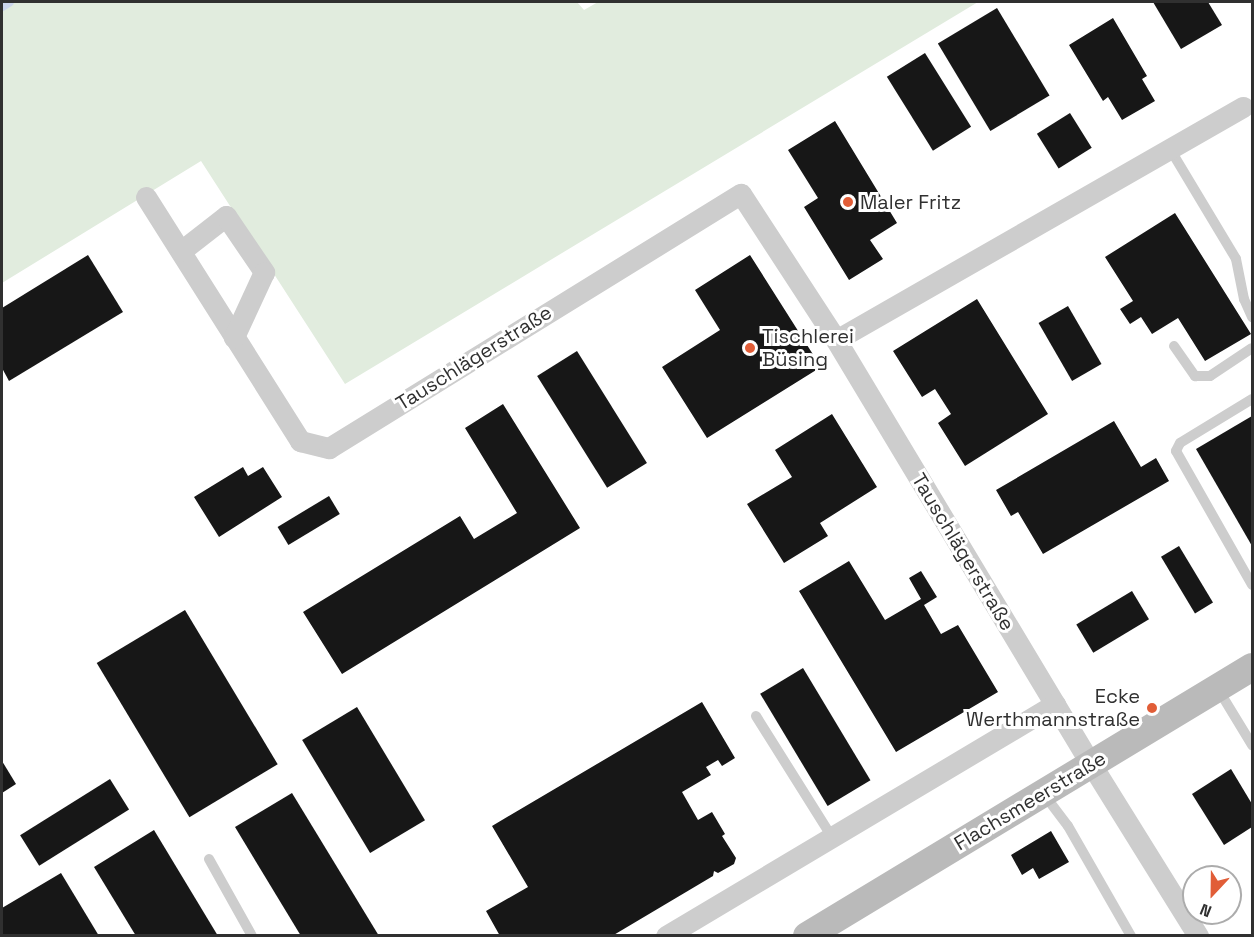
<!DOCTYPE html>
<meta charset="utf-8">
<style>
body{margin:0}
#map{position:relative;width:1254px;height:937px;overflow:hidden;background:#fff;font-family:"Space Grotesk",sans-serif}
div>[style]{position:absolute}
.green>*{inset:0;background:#e1ecde}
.stream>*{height:7px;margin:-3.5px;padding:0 3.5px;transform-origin:3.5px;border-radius:3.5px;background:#cbd5eb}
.building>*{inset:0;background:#171717;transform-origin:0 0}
.lane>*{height:10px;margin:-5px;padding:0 5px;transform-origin:5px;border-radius:5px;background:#cdcdcd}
.street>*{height:21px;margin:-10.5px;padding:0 10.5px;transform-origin:10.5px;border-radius:10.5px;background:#cdcdcd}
.secondary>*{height:28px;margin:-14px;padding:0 14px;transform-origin:14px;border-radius:14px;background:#bababa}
.dots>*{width:16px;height:16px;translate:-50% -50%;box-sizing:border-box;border:3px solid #fff;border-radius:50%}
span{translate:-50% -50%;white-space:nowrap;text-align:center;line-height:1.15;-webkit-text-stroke:6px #fff;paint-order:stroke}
.poi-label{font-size:20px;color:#303030}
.left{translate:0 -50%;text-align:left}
.right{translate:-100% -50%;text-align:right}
.street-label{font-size:20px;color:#303030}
.frame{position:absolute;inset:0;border:3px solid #303030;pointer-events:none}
.north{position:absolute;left:1182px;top:865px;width:60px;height:60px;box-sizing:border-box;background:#fff;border:2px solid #acacac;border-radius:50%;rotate:202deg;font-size:16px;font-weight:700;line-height:24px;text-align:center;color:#303030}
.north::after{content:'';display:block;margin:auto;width:21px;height:27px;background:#e15d37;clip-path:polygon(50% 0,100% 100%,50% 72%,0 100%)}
</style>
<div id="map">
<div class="green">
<div style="clip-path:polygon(2px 2px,577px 2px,584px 10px,598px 2px,978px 2px,345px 384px,201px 161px,2px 283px)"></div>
</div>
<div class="stream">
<div style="left:2px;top:7px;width:9px;rotate:-32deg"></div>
</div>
<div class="building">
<div style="clip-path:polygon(1153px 2px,1208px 2px,1222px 25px,1181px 49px)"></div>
<div style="left:997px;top:8px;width:102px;height:69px;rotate:59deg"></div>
<div style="clip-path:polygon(1113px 18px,1147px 76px,1142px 79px,1155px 101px,1122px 120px,1108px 97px,1103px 101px,1069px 45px)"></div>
<div style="left:925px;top:53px;width:87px;height:45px;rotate:58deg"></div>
<div style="left:1070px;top:113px;width:41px;height:39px;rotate:58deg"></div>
<div style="clip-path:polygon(835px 121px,897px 223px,870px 240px,883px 259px,849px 280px,804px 207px,818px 198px,788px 150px)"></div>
<div style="clip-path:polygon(1175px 213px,1251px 334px,1205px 361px,1178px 318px,1152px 334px,1141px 317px,1130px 324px,1120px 309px,1133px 301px,1105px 257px)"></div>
<div style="clip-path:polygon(88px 255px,123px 312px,9px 381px,2px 368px,2px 308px)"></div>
<div style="clip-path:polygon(750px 255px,821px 367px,707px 438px,662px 367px,720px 330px,695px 290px)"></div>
<div style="clip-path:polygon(977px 299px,1048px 414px,965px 466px,938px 423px,951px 414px,935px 389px,922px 397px,893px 351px)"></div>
<div style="left:1068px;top:306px;width:67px;height:34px;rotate:60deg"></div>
<div style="left:577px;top:351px;width:132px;height:47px;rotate:58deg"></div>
<div style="clip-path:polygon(503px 404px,580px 528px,342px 674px,303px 612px,460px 516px,474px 539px,517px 513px,465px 428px)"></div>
<div style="clip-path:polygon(832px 414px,877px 487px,820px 523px,828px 536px,784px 563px,747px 504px,792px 477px,775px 450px)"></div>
<div style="clip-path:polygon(1252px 416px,1252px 546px,1196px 449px)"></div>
<div style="clip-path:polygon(1114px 421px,1141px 467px,1156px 458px,1169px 481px,1043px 554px,1018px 512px,1011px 516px,996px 490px)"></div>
<div style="clip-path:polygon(243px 467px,248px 476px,263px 467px,282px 497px,219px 537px,194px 497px)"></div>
<div style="left:329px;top:496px;width:21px;height:60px;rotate:59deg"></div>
<div style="left:1179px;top:546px;width:66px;height:21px;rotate:59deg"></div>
<div style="clip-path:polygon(849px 561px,885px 620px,921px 599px,909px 578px,921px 571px,937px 597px,924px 605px,941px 634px,958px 625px,998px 692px,896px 752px,799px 591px)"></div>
<div style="left:1132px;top:591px;width:33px;height:65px;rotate:59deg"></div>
<div style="left:185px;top:610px;width:180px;height:103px;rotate:59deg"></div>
<div style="left:803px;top:668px;width:131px;height:50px;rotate:59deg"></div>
<div style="clip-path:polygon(702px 702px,735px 758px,722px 766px,718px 760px,706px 767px,711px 775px,682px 792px,698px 820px,712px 812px,725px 834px,722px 836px,736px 858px,734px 864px,718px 873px,714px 871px,713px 876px,612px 936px,500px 936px,486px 911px,528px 887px,492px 826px)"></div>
<div style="left:357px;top:707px;width:132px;height:64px;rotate:59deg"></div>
<div style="clip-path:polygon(2px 761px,16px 784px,2px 793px)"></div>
<div style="clip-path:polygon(1231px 769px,1252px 804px,1252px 827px,1224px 845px,1192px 794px)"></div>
<div style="left:110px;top:779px;width:36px;height:106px;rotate:58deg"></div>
<div style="clip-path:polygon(292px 793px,379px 936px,301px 936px,235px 827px)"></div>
<div style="clip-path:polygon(154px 830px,218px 936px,136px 936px,94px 867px)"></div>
<div style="clip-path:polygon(1051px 831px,1069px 862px,1039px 879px,1033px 868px,1022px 875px,1011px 855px)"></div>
<div style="clip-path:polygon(61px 873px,99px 936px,2px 936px,2px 908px)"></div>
</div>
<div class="lane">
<div style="left:1170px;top:149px;width:128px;rotate:59deg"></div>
<div style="left:1236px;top:259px;width:41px;rotate:78.7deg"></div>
<div style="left:1244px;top:299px;width:20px;rotate:66deg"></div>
<div style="left:1174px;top:346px;width:37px;rotate:55deg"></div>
<div style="left:1195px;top:376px;width:15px"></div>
<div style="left:1210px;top:376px;width:50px;rotate:-33.7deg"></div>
<div style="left:1252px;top:399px;width:84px;rotate:148.6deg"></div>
<div style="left:1180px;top:443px;width:9px;rotate:117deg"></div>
<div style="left:1176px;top:451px;width:154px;rotate:60.4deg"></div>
<div style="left:1218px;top:689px;width:66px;rotate:58.7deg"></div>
<div style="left:756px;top:716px;width:143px;rotate:57.9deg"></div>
<div style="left:1043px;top:793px;width:41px;rotate:52.9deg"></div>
<div style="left:1068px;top:826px;width:127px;rotate:60.2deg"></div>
<div style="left:209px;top:859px;width:88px;rotate:60.8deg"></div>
</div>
<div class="street">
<div style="left:146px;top:197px;width:289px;rotate:57.7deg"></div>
<div style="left:300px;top:441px;width:30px;rotate:14deg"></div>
<div style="left:329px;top:448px;width:484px;rotate:-31.7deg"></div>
<div style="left:741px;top:194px;width:174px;rotate:56.9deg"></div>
<div style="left:836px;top:340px;width:495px;rotate:59deg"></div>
<div style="left:1091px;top:764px;width:203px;rotate:58.1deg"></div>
<div style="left:181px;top:251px;width:57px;rotate:-37.9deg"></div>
<div style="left:226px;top:216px;width:68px;rotate:55.8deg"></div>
<div style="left:264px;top:272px;width:72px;rotate:114.8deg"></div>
<div style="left:836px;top:340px;width:469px;rotate:-29.8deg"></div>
<div style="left:666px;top:936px;width:453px;rotate:-30.8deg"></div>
</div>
<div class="secondary">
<div style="left:807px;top:936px;width:520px;rotate:-31.15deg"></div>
</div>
<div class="dots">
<div style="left:848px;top:202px;background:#e15d37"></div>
<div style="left:750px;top:348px;background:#e15d37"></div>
<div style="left:1152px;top:708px;background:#e15d37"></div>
</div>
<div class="poi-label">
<span class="left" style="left:860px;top:202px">Maler Fritz</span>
<span class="left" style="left:762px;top:348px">Tischlerei<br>Büsing</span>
<span class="right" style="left:1140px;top:708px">Ecke<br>Werthmannstraße</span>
</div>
<div class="street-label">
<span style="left:474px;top:358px;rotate:-32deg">Tauschlägerstraße</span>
<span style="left:963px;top:552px;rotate:59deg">Tauschlägerstraße</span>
<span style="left:1030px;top:801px;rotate:-31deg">Flachsmeerstraße</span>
</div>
<div class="frame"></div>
<div class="north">N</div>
</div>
